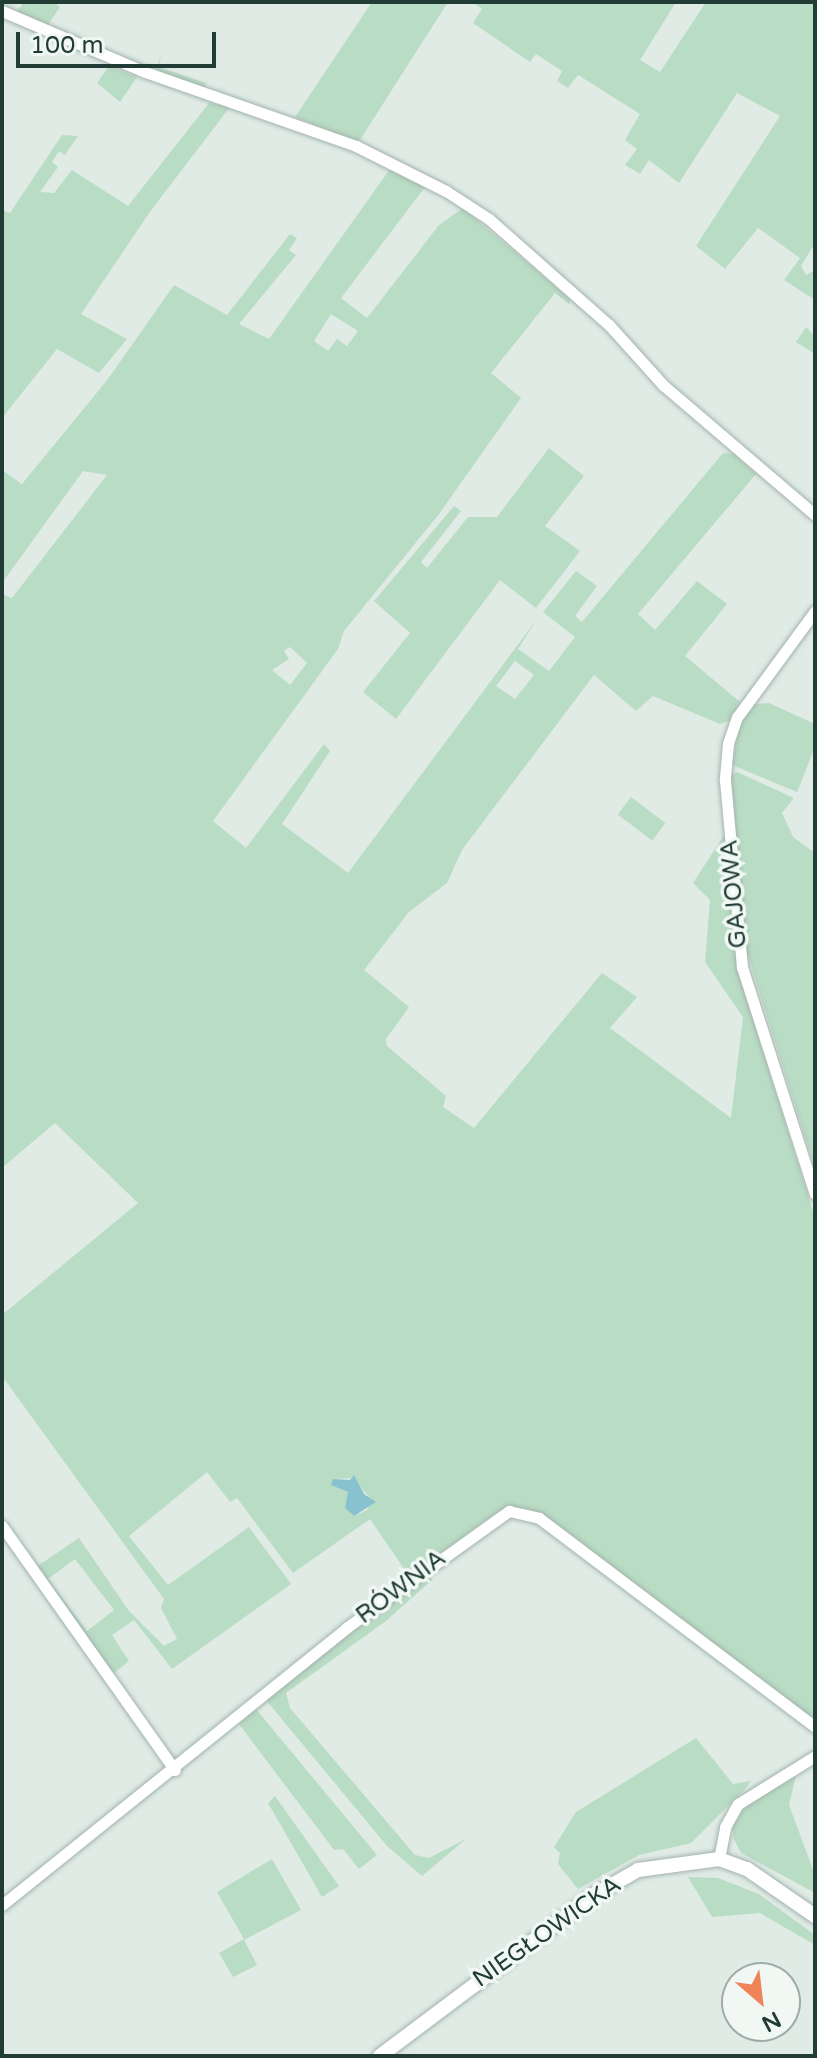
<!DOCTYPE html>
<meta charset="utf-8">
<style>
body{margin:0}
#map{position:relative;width:817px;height:2058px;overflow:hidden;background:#e0ebe6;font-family:"Varela Round",sans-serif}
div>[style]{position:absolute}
.green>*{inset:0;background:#b9dcc4;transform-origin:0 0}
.water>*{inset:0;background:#89c2cf}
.roads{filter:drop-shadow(0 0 2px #a3b3ad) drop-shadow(0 0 2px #a3b3ad)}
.minor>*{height:11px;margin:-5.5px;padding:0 5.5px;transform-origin:5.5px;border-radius:5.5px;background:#fff}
.tertiary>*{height:14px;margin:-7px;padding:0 7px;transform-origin:7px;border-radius:7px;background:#fff}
span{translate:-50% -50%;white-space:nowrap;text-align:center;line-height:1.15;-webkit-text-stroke:7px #f1f8f4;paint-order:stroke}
.street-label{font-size:24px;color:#213b35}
.frame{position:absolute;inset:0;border:4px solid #213b35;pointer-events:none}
.north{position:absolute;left:721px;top:1962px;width:80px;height:80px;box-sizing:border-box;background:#f1f8f4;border:2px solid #9eaca8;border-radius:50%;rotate:152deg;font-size:22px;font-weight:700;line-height:32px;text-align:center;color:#213b35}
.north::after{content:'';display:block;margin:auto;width:28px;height:36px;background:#ef835a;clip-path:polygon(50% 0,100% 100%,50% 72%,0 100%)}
.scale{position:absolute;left:16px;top:32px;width:200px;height:36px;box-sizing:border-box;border:4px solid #213b35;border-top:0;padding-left:10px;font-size:24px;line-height:28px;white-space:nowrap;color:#213b35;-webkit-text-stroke:6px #f1f8f4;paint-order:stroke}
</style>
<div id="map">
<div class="green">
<div style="clip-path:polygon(24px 2px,54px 2px,60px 7px,46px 28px,21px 17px,17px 11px)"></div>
<div style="clip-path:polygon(372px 2px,448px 2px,358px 143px,295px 117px)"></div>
<div style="clip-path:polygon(472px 2px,676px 2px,640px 60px,660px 72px,706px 2px,815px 2px,815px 243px,801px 266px,806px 275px,815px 270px,815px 300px,784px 280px,800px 258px,758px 228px,725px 269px,696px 246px,780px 116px,737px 93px,679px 183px,649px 160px,640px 174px,625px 165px,637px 149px,625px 140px,640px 114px,578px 75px,568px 88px,557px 81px,562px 71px,536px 54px,530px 62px,473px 23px,482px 9px)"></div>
<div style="clip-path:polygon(161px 54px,159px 67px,206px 83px,204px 88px,156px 71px)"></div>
<div style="clip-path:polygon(109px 66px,137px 77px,120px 102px,97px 83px)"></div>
<div style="clip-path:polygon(209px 103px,230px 107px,152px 209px,81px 314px,127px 339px,99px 373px,57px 349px,2px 418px,2px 210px,10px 213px,62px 135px,78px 136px,65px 155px,59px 151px,52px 162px,58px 167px,40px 192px,54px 193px,72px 170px,128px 206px)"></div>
<div style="clip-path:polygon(evenodd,390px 169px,425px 187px,341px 298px,367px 318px,439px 225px,463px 208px,570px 299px,569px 304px,555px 293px,491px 373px,521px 398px,439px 514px,344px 631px,338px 649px,213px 821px,246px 848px,324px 744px,330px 751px,282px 824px,348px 873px,537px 619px,518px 649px,549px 671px,575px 637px,543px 612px,576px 571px,597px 586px,575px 616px,582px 622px,723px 453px,734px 454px,756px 474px,638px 614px,655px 630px,697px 581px,727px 604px,685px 656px,740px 702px,729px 721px,720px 724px,653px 696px,636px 711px,594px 675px,462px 850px,447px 883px,409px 912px,364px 970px,409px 1007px,386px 1039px,387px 1046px,446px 1096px,443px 1107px,474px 1128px,602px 973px,637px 997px,610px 1028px,731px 1118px,743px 1017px,705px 962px,710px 900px,693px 883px,724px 835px,737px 969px,815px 1218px,815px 1723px,525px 1508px,496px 1513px,409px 1576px,370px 1519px,293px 1573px,237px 1498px,230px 1502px,207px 1472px,129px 1536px,168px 1585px,249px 1527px,291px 1584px,172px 1669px,134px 1620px,112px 1635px,129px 1661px,113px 1674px,36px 1567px,79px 1538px,129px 1611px,164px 1646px,177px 1639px,161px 1608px,164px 1599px,2px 1376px,2px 1315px,138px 1203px,55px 1123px,2px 1168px,2px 594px,12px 598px,107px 475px,83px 471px,2px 583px,2px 470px,22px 484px,108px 379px,174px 285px,227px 315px,290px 234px,297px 238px,289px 250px,296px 255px,239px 324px,269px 339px,390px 169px,331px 314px,358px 331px,347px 346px,337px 339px,328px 351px,314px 341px,331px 314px,390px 169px,290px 647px,307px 663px,290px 685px,272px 670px,289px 659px,284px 651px,290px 647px,390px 169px,515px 661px,534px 675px,515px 699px,496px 686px,515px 661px,390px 169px,352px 1478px,371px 1499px,367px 1510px,354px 1516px,345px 1508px,349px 1493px,336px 1479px,352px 1478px,390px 169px,75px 1559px,114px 1610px,87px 1631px,48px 1579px,75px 1559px)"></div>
<div style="clip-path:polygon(806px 327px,815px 336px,815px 354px,796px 342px)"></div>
<div style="clip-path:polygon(549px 448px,584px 476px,545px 526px,580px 551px,536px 608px,500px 580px,396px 719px,363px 692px,410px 633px,374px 601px,454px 506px,461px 511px,421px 562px,427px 568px,468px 517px,497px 517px)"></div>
<div style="clip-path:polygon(769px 703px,815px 724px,815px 747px,797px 792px,732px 765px,740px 723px,755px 704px)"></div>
<div style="clip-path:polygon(737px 772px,794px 798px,782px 813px,793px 837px,815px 853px,815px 1168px,742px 937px,730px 776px)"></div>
<div style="left:631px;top:797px;width:43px;height:22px;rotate:37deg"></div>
<div style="clip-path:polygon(427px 1573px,433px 1579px,386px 1621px,286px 1693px,290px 1708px,415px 1855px,429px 1858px,466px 1839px,422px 1876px,387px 1846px,266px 1700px)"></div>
<div style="clip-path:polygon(256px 1709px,377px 1855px,359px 1869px,343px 1849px,334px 1850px,239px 1724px)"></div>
<div style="clip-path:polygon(696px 1738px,733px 1784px,751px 1781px,746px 1788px,691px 1843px,639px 1855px,578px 1889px,558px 1864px,560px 1853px,554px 1847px,576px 1812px)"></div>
<div style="clip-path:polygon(796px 1775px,789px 1805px,815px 1875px,815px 1893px,741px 1853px,733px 1837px,733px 1823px,747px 1805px)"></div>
<div style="clip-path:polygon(275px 1796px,339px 1886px,322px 1897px,268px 1803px)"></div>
<div style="clip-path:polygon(272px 1859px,301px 1910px,244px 1940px,257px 1965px,233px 1977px,219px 1953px,244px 1939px,217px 1892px)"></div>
<div style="clip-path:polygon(688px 1877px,718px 1878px,759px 1894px,815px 1935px,815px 1945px,760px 1913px,712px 1917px)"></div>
</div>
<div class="water">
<div style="clip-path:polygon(354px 1475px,364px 1494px,376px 1502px,354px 1516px,345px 1508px,348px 1492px,331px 1485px,333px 1479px,350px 1480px)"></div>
</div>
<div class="roads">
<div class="minor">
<div style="left:2px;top:11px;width:155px;rotate:23.1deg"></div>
<div style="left:145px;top:72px;width:224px;rotate:19.3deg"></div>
<div style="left:356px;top:146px;width:101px;rotate:26.6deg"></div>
<div style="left:446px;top:191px;width:51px;rotate:33.1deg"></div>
<div style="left:489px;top:219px;width:160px;rotate:41.5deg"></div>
<div style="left:609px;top:325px;width:81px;rotate:48deg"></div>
<div style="left:663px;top:385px;width:200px;rotate:40.5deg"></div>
<div style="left:815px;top:611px;width:132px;rotate:126.3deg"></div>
<div style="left:737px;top:717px;width:28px;rotate:109deg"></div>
<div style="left:728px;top:743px;width:37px;rotate:95deg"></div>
<div style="left:725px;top:780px;width:188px;rotate:84.8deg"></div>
<div style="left:742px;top:967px;width:238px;rotate:72.2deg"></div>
<div style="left:2px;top:1526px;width:299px;rotate:54.7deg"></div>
<div style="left:719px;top:1859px;width:33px;rotate:-79deg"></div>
<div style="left:725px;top:1827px;width:26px;rotate:-61deg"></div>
<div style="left:738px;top:1804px;width:91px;rotate:-31.9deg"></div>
<div style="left:2px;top:1905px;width:442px;rotate:-38.8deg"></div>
<div style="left:346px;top:1628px;width:201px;rotate:-35.7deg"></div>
<div style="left:509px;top:1511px;width:31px;rotate:13deg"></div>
<div style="left:539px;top:1518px;width:346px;rotate:37.1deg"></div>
</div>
<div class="tertiary">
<div style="left:380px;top:2056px;width:270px;rotate:-36.9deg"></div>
<div style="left:596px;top:1894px;width:48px;rotate:-29.7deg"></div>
<div style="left:638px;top:1870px;width:82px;rotate:-7.7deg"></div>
<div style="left:719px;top:1859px;width:30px;rotate:20deg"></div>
<div style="left:747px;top:1869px;width:83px;rotate:34.7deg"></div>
</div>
</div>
<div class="street-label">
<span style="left:734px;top:894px;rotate:-95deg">GAJOWA</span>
<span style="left:401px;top:1587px;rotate:-37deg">RÓWNIA</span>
<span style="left:547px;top:1932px;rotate:-35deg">NIEGŁOWICKA</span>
</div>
<div class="frame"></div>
<div class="north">N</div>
<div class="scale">100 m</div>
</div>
